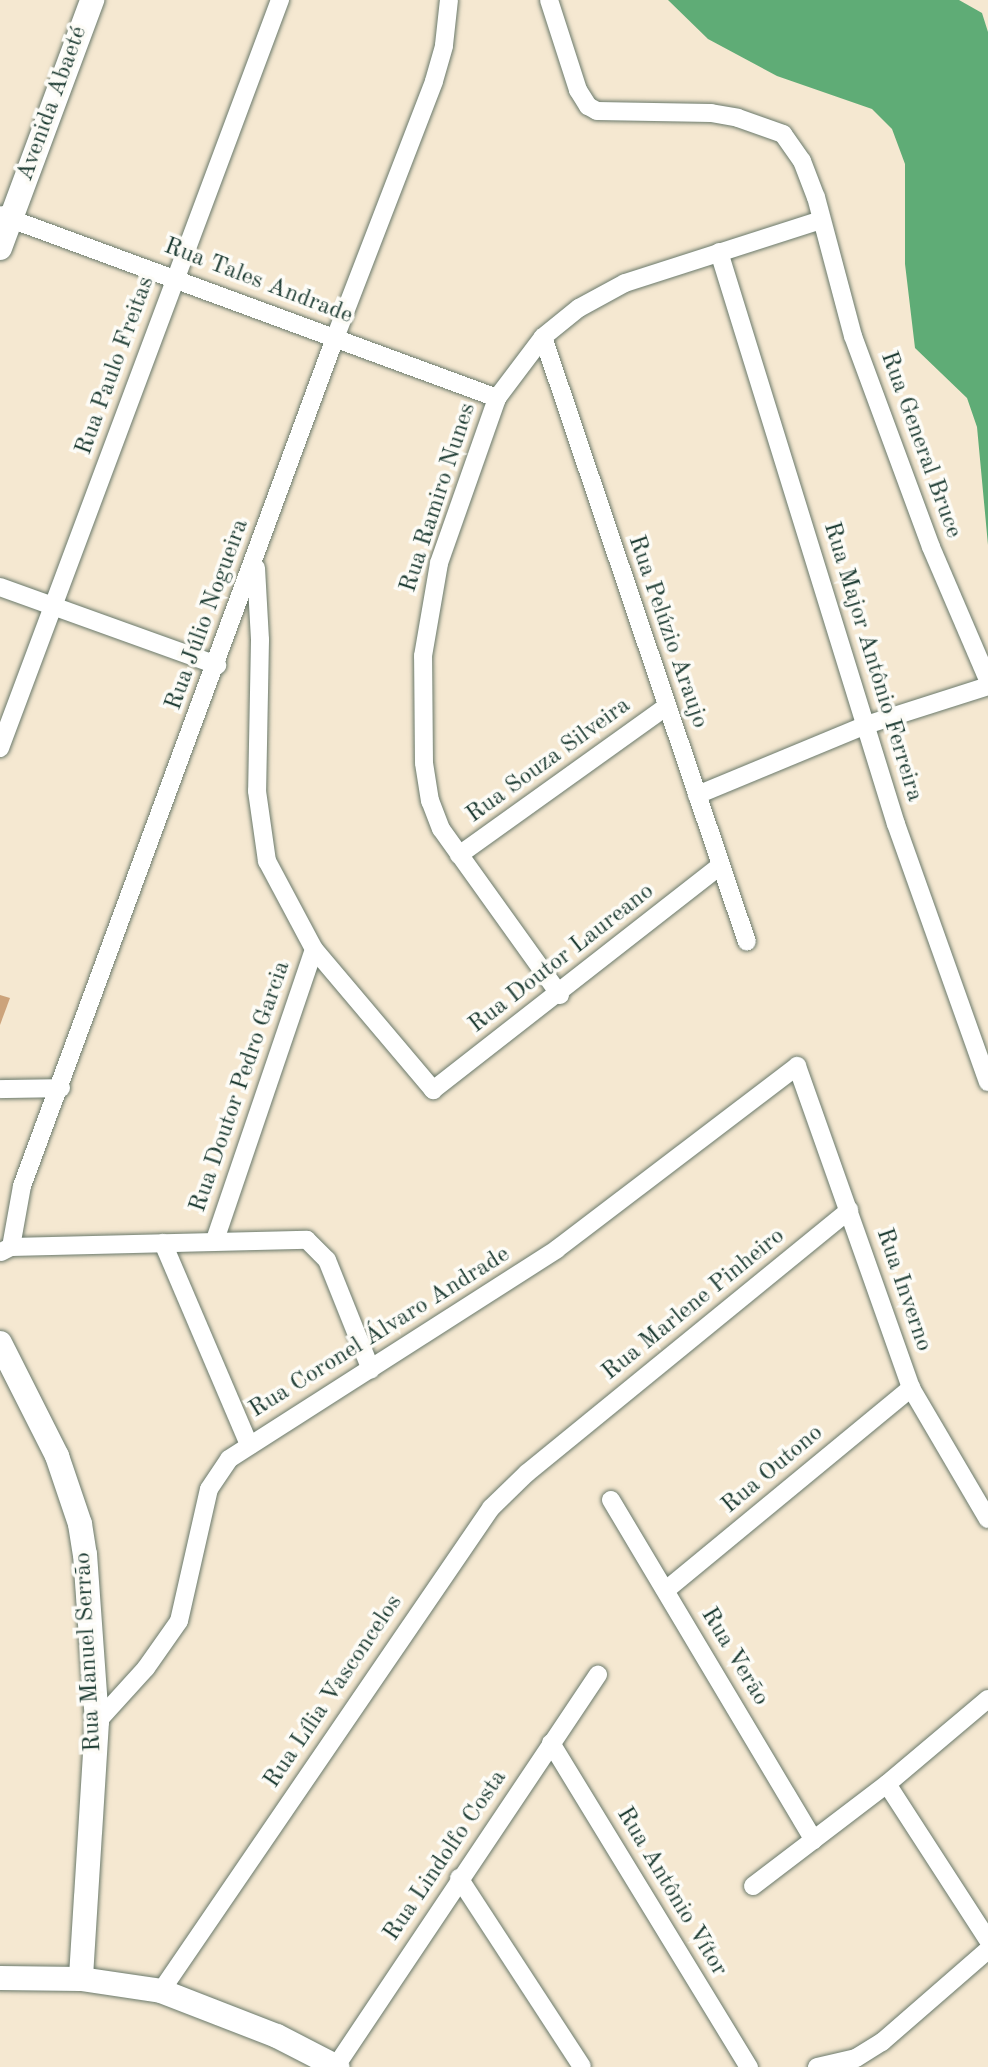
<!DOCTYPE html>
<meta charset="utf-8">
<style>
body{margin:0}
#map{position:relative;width:988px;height:2067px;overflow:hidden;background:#f5e8d1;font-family:"Old Standard TT",serif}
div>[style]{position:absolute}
.forest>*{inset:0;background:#5fac76}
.building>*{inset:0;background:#cca37b}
.roads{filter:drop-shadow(0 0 2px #6a796b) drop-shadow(0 0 2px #6a796b)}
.street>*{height:18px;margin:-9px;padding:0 9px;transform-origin:9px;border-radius:9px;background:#fff}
.secondary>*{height:24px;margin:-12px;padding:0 12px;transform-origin:12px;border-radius:12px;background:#fff}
span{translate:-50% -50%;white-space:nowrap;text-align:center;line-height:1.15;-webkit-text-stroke:7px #fdfcf7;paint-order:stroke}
.street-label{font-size:24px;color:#1f3d34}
</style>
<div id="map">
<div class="forest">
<div style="clip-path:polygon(668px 0,959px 0,982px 13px,988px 32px,988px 545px,977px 427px,967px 398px,915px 348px,905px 264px,905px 164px,892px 129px,872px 109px,777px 76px,708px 39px)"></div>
</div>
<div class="building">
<div style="clip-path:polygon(0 995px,10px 998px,0 1025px)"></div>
</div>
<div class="roads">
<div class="street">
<div style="left:549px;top:0;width:95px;rotate:72.1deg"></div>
<div style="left:578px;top:90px;width:19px;rotate:58deg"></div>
<div style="left:588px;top:106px;width:10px;rotate:29deg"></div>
<div style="left:597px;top:111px;width:114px;rotate:1deg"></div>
<div style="left:711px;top:113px;width:27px;rotate:10deg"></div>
<div style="left:738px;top:118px;width:48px;rotate:19.6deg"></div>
<div style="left:783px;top:134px;width:33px;rotate:55deg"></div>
<div style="left:802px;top:161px;width:39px;rotate:69deg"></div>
<div style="left:816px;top:197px;width:144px;rotate:75.1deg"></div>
<div style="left:853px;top:336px;width:225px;rotate:69.7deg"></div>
<div style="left:931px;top:547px;width:145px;rotate:66.8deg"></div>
<div style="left:0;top:215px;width:530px;rotate:20.21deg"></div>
<div style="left:719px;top:252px;width:599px;rotate:72.81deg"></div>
<div style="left:896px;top:824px;width:274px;rotate:70.4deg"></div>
<div style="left:543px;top:337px;width:638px;rotate:71.37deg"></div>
<div style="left:256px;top:568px;width:72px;rotate:86.8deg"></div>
<div style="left:260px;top:640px;width:151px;rotate:91.1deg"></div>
<div style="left:257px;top:791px;width:71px;rotate:81.9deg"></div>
<div style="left:267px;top:861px;width:100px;rotate:61.9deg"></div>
<div style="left:314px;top:949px;width:185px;rotate:49.8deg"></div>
<div style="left:433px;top:1090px;width:365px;rotate:-38deg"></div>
<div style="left:0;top:587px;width:231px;rotate:19.8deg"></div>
<div style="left:0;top:748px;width:799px;rotate:-69.48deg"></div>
<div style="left:697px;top:795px;width:183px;rotate:-22.5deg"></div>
<div style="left:866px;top:725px;width:128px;rotate:-17.7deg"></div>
<div style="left:459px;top:855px;width:256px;rotate:-35.6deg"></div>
<div style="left:560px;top:995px;width:204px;rotate:-125.6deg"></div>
<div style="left:441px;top:829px;width:30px;rotate:-111deg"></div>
<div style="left:430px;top:801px;width:38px;rotate:-99deg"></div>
<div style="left:424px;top:763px;width:107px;rotate:-90.5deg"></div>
<div style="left:423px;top:656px;width:94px;rotate:-80.2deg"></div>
<div style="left:439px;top:563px;width:175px;rotate:-70.6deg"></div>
<div style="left:497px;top:398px;width:76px;rotate:-53deg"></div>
<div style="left:543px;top:337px;width:46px;rotate:-38.9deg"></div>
<div style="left:579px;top:308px;width:52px;rotate:-28.5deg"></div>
<div style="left:625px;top:283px;width:206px;rotate:-17.8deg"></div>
<div style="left:0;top:1089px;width:61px;rotate:-0.9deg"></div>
<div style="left:215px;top:1240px;width:307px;rotate:-71.2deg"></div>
<div style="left:163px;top:1243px;width:220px;rotate:66.9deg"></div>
<div style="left:11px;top:1247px;width:62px;rotate:-79.8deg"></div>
<div style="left:22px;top:1186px;width:904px;rotate:-69.74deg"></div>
<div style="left:335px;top:338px;width:275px;rotate:-68.9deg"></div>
<div style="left:434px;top:81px;width:37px;rotate:-74deg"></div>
<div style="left:444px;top:45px;width:45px;rotate:-83.7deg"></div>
<div style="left:1px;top:1252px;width:11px;rotate:-27deg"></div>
<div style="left:11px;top:1247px;width:296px;rotate:-1.4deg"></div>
<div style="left:307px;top:1240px;width:28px;rotate:45deg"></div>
<div style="left:327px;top:1260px;width:118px;rotate:68.2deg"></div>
<div style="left:611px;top:1500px;width:396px;rotate:59.2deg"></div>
<div style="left:666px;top:1590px;width:318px;rotate:-39.5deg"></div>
<div style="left:97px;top:1722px;width:73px;rotate:-47.8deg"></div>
<div style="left:146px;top:1668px;width:57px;rotate:-54.9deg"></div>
<div style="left:179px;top:1621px;width:135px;rotate:-77.2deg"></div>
<div style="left:209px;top:1489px;width:36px;rotate:-56deg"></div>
<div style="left:229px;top:1459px;width:389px;rotate:-32.6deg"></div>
<div style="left:557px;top:1249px;width:302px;rotate:-37.3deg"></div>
<div style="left:797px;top:1066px;width:342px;rotate:70.5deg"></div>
<div style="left:911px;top:1388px;width:152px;rotate:59.6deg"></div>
<div style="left:551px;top:1743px;width:380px;rotate:58.6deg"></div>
<div style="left:887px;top:1784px;width:186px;rotate:57.1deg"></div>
<div style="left:459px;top:1878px;width:225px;rotate:56.9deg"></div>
<div style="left:753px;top:1886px;width:168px;rotate:-37.3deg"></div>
<div style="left:887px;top:1784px;width:132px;rotate:-40.1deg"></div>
<div style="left:161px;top:1991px;width:585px;rotate:-55.66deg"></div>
<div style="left:491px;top:1508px;width:50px;rotate:-44.2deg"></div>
<div style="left:527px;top:1473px;width:416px;rotate:-39.2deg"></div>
<div style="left:336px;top:2066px;width:471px;rotate:-56.2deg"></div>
<div style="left:817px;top:2067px;width:40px;rotate:-13deg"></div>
<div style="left:856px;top:2058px;width:31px;rotate:-32deg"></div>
<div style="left:882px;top:2042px;width:140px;rotate:-41deg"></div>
</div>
<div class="secondary">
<div style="left:0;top:248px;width:265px;rotate:-69.6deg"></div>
<div style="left:0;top:1343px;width:127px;rotate:63.2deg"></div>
<div style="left:57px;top:1456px;width:72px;rotate:71.3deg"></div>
<div style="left:80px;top:1524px;width:30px;rotate:81deg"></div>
<div style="left:85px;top:1554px;width:168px;rotate:85.9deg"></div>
<div style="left:97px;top:1722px;width:257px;rotate:93.6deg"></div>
<div style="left:0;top:1978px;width:81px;rotate:0.7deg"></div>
<div style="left:81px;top:1979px;width:81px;rotate:8.5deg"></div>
<div style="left:161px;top:1991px;width:124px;rotate:21.2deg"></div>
<div style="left:277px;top:2036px;width:68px;rotate:27.3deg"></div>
</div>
</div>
<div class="street-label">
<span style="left:53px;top:104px;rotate:-70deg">Avenida Abaeté</span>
<span style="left:258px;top:282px;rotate:21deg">Rua Tales Andrade</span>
<span style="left:116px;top:366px;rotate:-70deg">Rua Paulo Freitas</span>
<span style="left:920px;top:445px;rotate:70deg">Rua General Bruce</span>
<span style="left:439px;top:498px;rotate:-72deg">Rua Ramiro Nunes</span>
<span style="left:208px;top:615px;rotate:-70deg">Rua Júlio Nogueira</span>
<span style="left:667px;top:632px;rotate:71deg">Rua Pelúzio Araujo</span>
<span style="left:872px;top:662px;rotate:73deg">Rua Major Antônio Ferreira</span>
<span style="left:549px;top:761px;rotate:-36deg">Rua Souza Silveira</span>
<span style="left:562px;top:959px;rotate:-38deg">Rua Doutor Laureano</span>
<span style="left:241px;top:1087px;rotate:-71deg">Rua Doutor Pedro Garcia</span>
<span style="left:903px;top:1290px;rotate:71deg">Rua Inverno</span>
<span style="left:694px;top:1305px;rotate:-39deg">Rua Marlene Pinheiro</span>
<span style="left:380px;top:1333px;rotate:-32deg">Rua Coronel Álvaro Andrade</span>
<span style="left:773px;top:1470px;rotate:-40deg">Rua Outono</span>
<span style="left:89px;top:1652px;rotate:-93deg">Rua Manuel Serrão</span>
<span style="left:734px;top:1657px;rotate:59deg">Rua Verão</span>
<span style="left:334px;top:1692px;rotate:-56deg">Rua Lília Vasconcelos</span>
<span style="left:446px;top:1856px;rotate:-56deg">Rua Lindolfo Costa</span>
<span style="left:671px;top:1892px;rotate:59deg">Rua Antônio Vítor</span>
</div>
</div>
